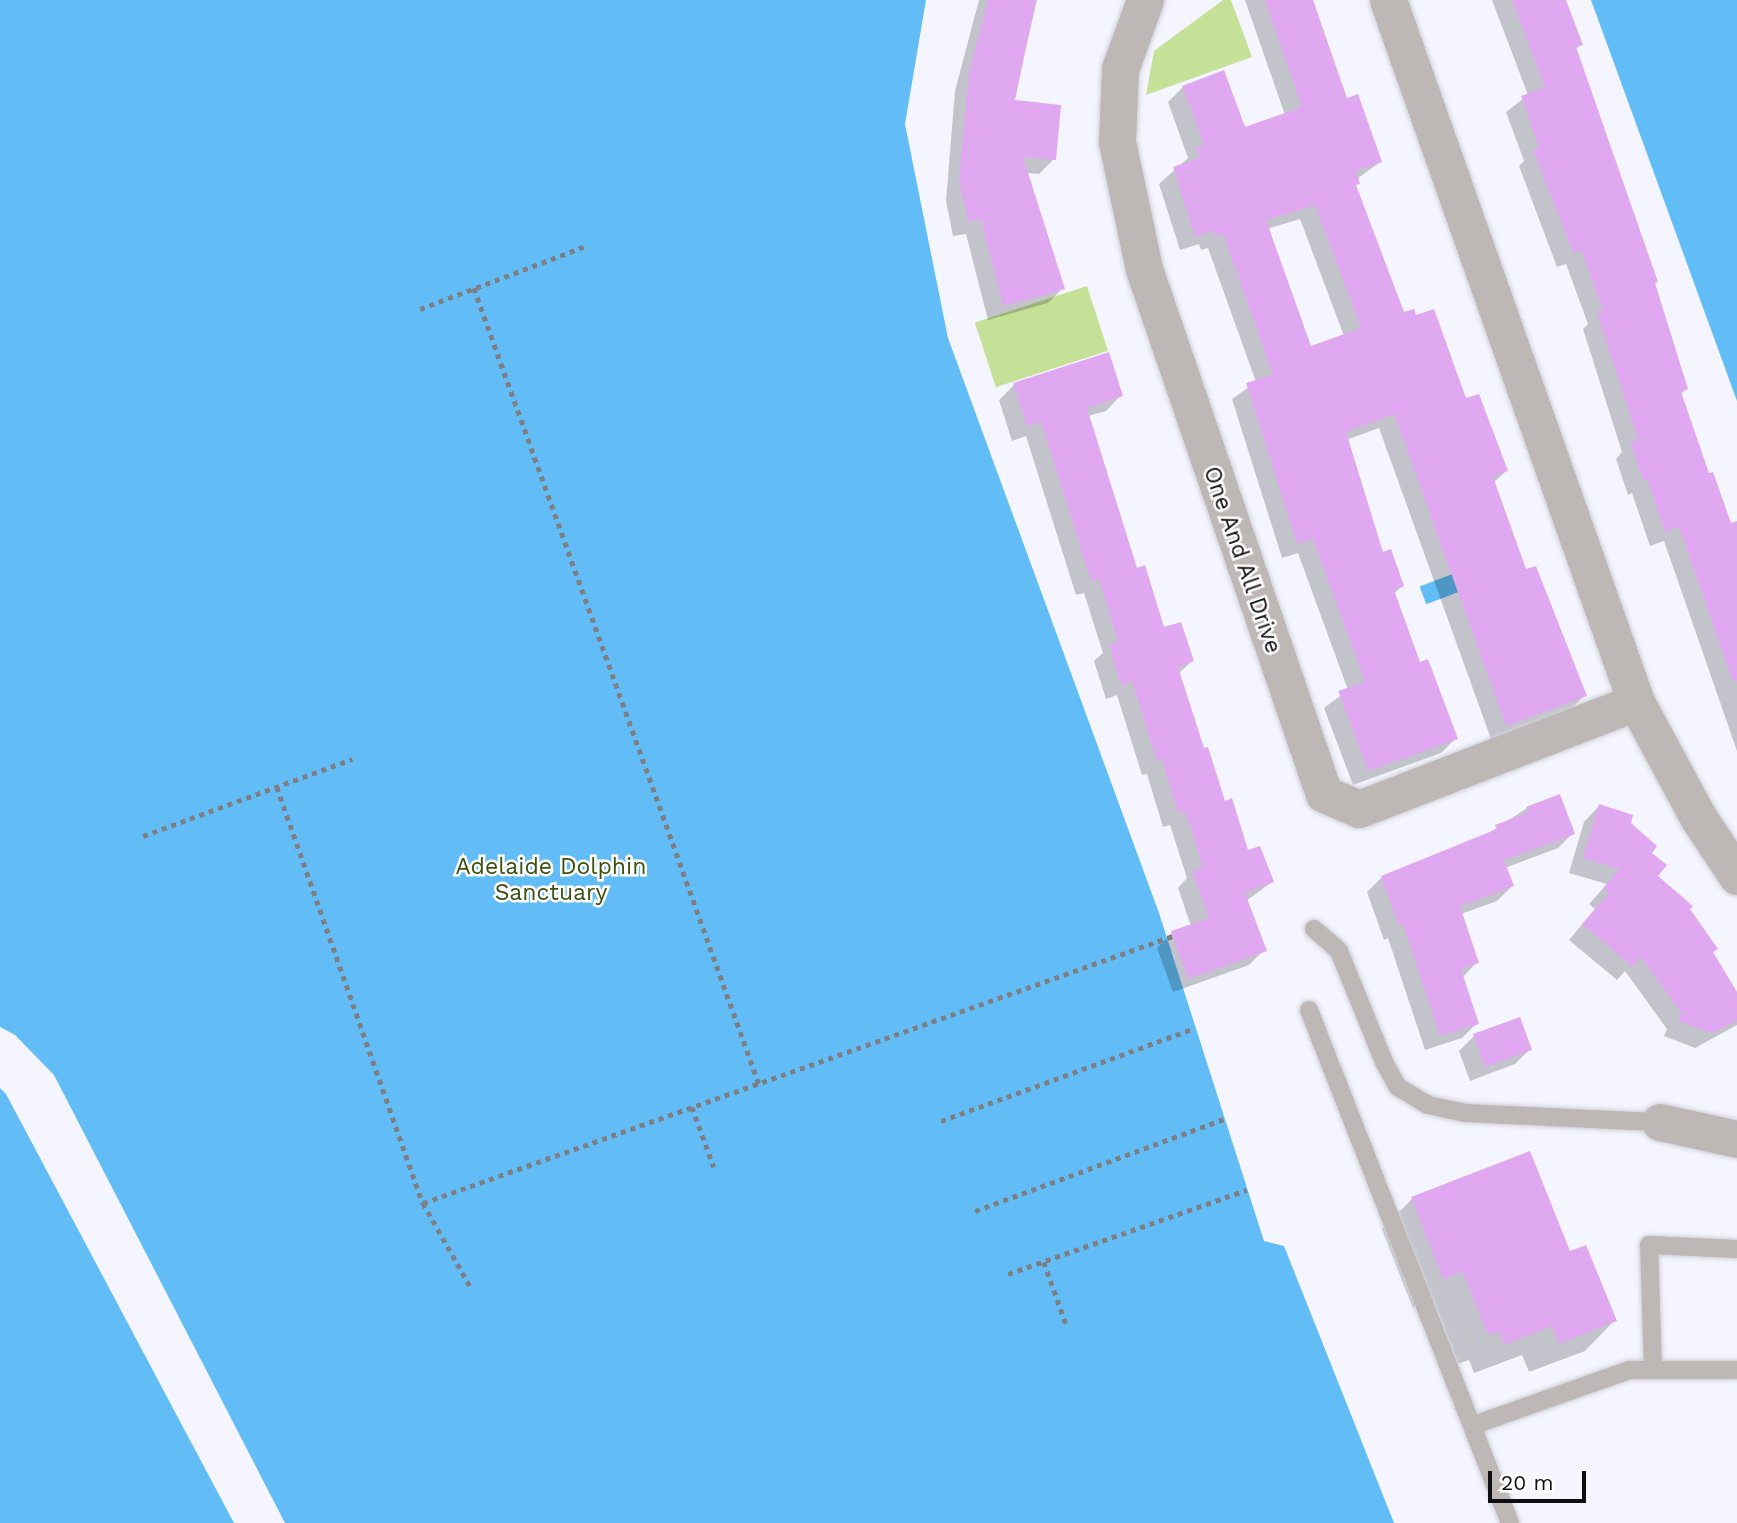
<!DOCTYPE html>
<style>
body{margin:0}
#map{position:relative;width:1737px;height:1523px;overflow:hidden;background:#f4f5fe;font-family:"Work Sans",sans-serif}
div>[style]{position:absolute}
.green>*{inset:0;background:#c5e197;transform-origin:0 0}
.water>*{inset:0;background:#62bdf6;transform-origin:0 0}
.shadow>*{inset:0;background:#0003}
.building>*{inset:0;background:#e1a8f2;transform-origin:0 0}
.path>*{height:4.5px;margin-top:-2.25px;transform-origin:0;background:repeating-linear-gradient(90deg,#7e7f85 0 5px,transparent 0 10px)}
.roads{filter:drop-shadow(0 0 2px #cfd0d8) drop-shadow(0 0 2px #cfd0d8)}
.service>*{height:18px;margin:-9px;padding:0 9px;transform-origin:9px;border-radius:9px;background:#bdb7b6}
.minor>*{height:37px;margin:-18.5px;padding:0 18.5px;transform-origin:18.5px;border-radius:18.5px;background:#bdb7b6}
span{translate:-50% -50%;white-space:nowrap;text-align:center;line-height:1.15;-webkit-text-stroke:5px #fff;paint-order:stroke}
.street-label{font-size:23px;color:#0d0e11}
.park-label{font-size:23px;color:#3c4f10}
.scale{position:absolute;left:1488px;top:1471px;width:98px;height:32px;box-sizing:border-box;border:4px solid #0d0e11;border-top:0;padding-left:9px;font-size:21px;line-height:24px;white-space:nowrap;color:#0d0e11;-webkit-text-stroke:5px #fff;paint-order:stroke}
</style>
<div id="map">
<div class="green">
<div style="clip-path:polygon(1223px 0,1231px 0,1252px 57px,1146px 95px,1154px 51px)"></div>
<div style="left:1087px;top:286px;width:68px;height:118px;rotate:72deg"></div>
</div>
<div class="water">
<div style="clip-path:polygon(0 0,926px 0,905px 124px,948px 338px,1159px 913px,1264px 1241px,1284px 1246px,1394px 1523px,285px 1523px,54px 1075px,15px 1035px,0 1027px)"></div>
<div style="clip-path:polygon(1591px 0,1737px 0,1737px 401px)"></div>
<div style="left:1455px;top:573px;width:19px;height:38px;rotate:69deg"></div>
<div style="clip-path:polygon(0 1088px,6px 1094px,234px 1523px,0 1523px)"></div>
</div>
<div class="shadow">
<div style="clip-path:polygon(979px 0,1037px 0,1013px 102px,1054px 159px,1039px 174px,1027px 173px,1063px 288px,1048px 303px,988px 320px,966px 234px,953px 236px,946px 201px,955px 91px)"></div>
<div style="clip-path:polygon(evenodd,1245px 0,1311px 0,1346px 100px,1380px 162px,1357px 179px,1355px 186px,1403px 315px,1465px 401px,1506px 471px,1493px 483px,1525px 571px,1585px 695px,1570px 710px,1491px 739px,1379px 428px,1346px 440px,1382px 554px,1402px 586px,1394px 594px,1419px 664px,1456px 738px,1441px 753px,1353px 785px,1324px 708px,1348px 690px,1298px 553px,1282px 558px,1232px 399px,1256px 382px,1208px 248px,1201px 250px,1199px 244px,1180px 250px,1159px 184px,1188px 158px,1168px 102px,1183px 87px,1244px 129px,1285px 115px,1245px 0,1300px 219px,1344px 336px,1310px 348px,1267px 229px,1300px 219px)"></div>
<div style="clip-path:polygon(1492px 0,1563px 0,1581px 44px,1575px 50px,1686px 389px,1680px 395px,1708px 475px,1730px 525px,1737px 523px,1737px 751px,1664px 541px,1650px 546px,1632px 493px,1628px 495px,1616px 459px,1622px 452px,1583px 329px,1588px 324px,1566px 264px,1557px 267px,1519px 166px,1524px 161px,1506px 112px,1528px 95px)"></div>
<div style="clip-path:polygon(1014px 385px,1121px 395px,1106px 411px,1088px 416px,1136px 570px,1163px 629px,1192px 661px,1178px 674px,1202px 750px,1247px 853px,1272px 882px,1246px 901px,1264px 950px,1249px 965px,1173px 992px,1157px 948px,1172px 933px,1191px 926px,1178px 888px,1187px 878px,1170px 825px,1163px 827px,1147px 774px,1142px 775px,1117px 695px,1106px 699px,1094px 661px,1103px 653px,1084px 593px,1076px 595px,1026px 436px,1012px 441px,999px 400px)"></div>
<div style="clip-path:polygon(1599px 806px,1629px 823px,1650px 853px,1655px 876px,1688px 909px,1737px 995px,1737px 1025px,1695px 1048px,1664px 1036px,1667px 1029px,1625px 971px,1617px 980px,1569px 940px,1595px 909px,1589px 904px,1607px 884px,1569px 873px,1584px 822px)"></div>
<div style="clip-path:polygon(1527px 808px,1573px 833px,1558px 848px,1505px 868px,1512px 886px,1497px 901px,1461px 914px,1477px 962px,1462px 978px,1477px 1023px,1462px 1038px,1425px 1050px,1388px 938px,1384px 940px,1367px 892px,1382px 877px,1488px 834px)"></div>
<div style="clip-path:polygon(1474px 1036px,1530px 1049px,1515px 1064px,1470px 1081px,1459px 1051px)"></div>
<div style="clip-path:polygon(1412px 1199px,1614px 1321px,1585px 1351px,1529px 1372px,1522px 1355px,1474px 1373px,1469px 1360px,1458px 1364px,1433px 1300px,1413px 1308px,1382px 1229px)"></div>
</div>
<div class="building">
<div style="clip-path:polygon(988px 0,1036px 0,1015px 100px,1061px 105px,1056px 160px,1023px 157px,1065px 289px,1003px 306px,981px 220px,968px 222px,959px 180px,969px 74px)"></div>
<div style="clip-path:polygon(evenodd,1265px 0,1313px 0,1347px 98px,1358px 94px,1382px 162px,1356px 171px,1360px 184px,1356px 185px,1404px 312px,1414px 309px,1416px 315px,1434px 309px,1466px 398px,1479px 394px,1508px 471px,1493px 477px,1526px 569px,1536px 566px,1587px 696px,1506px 726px,1394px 414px,1346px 432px,1383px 552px,1391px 549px,1404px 586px,1394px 590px,1420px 662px,1428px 659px,1458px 739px,1368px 771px,1338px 691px,1365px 682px,1313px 539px,1297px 544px,1246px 383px,1273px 375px,1223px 234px,1216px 237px,1214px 231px,1195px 237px,1173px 167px,1199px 158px,1196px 148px,1204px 145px,1182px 86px,1224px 70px,1245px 127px,1302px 107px,1265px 0,1315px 205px,1361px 328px,1311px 346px,1266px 220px,1315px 205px)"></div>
<div style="clip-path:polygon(1512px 0,1566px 0,1583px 45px,1576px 47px,1658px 282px,1655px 283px,1688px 389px,1681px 392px,1709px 473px,1713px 472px,1731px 523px,1737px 521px,1737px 681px,1733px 682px,1679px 527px,1665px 532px,1647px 479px,1643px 481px,1630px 442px,1638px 440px,1597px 313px,1603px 311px,1581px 250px,1573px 253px,1533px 150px,1539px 147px,1521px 96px,1545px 87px)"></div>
<div style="clip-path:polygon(1109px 352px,1123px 396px,1087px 408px,1137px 568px,1145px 565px,1164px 627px,1181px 622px,1194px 661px,1178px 667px,1204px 748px,1208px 747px,1225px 801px,1232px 798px,1248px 850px,1260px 846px,1274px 882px,1245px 893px,1267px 951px,1188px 979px,1171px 931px,1209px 918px,1192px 871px,1203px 867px,1185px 811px,1178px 813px,1162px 760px,1157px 761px,1132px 681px,1121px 685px,1109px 645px,1118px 641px,1099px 579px,1091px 581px,1041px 422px,1027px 427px,1013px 383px)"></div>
<div style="clip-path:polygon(1560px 794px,1575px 834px,1504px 860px,1514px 886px,1460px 906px,1479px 963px,1461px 969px,1479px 1024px,1440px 1036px,1403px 924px,1399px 926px,1381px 876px,1497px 829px,1495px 825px,1529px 812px,1526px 807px)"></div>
<div style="clip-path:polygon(1599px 804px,1633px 815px,1631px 823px,1657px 846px,1652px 853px,1667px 865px,1658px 876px,1693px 906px,1690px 909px,1718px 949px,1713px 952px,1737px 992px,1737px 1021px,1712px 1033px,1678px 1021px,1681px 1013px,1641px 957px,1633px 967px,1582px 924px,1609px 893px,1603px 888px,1620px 869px,1583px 858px)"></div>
<div style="left:1520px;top:1017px;width:35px;height:50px;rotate:70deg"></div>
<div style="clip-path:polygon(1530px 1151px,1570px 1251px,1586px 1245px,1617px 1321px,1559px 1344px,1552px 1326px,1504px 1345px,1499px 1331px,1488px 1335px,1463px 1272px,1443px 1279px,1411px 1197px)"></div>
</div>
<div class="path">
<div style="left:474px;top:288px;width:845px;rotate:70.3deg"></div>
<div style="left:420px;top:309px;width:178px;rotate:-20.8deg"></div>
<div style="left:277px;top:787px;width:441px;rotate:70.7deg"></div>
<div style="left:423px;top:1203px;width:95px;rotate:60.5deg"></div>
<div style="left:143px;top:836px;width:223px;rotate:-20.2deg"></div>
<div style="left:692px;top:1107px;width:64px;rotate:69.9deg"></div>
<div style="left:941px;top:1121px;width:270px;rotate:-20.1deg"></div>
<div style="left:423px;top:1203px;width:796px;rotate:-19.6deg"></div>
<div style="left:975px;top:1211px;width:265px;rotate:-20.3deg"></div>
<div style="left:1044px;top:1262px;width:66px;rotate:70.5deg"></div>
<div style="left:1008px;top:1274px;width:253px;rotate:-19.4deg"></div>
</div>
<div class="roads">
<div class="service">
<div style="left:1314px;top:929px;width:33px;rotate:41deg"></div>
<div style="left:1339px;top:951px;width:120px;rotate:67.9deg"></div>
<div style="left:1384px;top:1062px;width:29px;rotate:61deg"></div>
<div style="left:1398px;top:1087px;width:35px;rotate:31deg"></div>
<div style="left:1428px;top:1105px;width:39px;rotate:12deg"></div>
<div style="left:1466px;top:1113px;width:194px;rotate:2.7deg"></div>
<div style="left:1309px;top:1010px;width:551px;rotate:68.6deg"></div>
<div style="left:1653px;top:1370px;width:125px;rotate:-91.8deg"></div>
<div style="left:1649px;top:1245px;width:88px;rotate:2.6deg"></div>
<div style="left:1474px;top:1425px;width:164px;rotate:-19.5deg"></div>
<div style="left:1629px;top:1370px;width:108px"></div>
</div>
<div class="minor">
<div style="left:1145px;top:0;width:73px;rotate:109.9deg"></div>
<div style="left:1120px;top:69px;width:73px;rotate:92.4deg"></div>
<div style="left:1117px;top:142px;width:130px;rotate:78deg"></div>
<div style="left:1144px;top:269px;width:555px;rotate:71.08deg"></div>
<div style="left:1324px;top:794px;width:38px;rotate:23deg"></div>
<div style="left:1359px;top:809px;width:297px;rotate:-21.1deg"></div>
<div style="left:1388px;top:0;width:745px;rotate:70.54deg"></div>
<div style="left:1636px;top:702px;width:131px;rotate:61.7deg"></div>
<div style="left:1698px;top:817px;width:71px;rotate:56.5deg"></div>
<div style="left:1660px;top:1122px;width:79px;rotate:12.4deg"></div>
</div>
</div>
<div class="street-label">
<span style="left:1242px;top:560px;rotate:71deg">One And All Drive</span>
</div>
<div class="park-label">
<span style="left:551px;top:880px">Adelaide Dolphin<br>Sanctuary</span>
</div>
<div class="scale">20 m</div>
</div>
